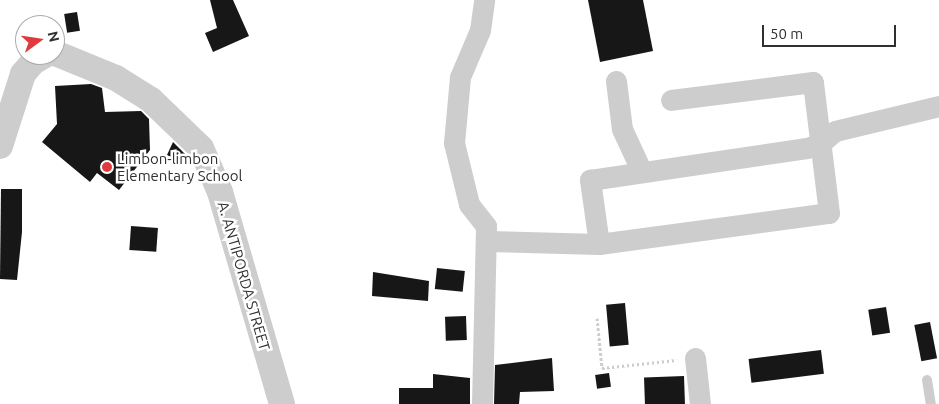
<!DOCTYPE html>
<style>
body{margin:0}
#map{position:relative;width:939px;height:404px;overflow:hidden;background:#fff;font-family:Ubuntu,sans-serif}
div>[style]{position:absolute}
.building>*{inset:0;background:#171717;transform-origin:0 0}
.path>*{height:3px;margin-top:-1.5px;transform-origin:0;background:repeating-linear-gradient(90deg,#cdcdcd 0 2.5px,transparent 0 5px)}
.service>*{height:10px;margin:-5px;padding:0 5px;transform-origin:5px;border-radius:5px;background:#cdcdcd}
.minor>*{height:21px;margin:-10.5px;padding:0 10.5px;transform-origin:10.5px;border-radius:10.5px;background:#cdcdcd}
.tertiary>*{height:26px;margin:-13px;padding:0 13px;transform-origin:13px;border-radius:13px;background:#cdcdcd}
.dots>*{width:14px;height:14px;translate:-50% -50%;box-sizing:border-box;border:2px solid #fff;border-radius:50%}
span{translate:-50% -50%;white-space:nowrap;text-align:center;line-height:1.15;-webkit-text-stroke:5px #fff;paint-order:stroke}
.poi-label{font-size:15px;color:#303030}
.left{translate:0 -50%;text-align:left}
.street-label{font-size:15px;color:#303030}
.north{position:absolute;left:15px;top:15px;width:50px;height:50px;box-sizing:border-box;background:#fff;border:1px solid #acacac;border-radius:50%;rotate:76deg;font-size:14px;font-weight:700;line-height:20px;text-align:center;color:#303030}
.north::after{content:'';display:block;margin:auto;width:18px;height:22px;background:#df3b3c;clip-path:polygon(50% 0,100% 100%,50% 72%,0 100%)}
.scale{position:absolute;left:762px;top:25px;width:134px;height:22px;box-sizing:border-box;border:2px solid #303030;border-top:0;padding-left:6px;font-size:15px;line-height:18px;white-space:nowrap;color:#303030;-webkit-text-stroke:4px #fff;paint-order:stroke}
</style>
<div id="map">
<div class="building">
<div style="clip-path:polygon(210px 0,233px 0,249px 36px,213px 52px,205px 33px,217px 28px)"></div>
<div style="clip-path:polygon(588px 0,643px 0,653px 51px,600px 62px)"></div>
<div style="left:77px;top:12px;width:19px;height:13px;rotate:81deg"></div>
<div style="clip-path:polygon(91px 84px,102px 88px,105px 112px,141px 111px,149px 119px,150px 150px,119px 190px,97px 173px,90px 182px,42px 142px,57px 124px,55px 86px)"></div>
<div style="clip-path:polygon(173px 142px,185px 154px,181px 162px,167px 155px)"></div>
<div style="clip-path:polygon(1px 189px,22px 189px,22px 232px,17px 280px,0 279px)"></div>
<div style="left:131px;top:226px;width:27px;height:24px;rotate:4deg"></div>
<div style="left:437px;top:268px;width:28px;height:21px;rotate:6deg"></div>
<div style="clip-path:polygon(373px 272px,429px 281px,428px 301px,372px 296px)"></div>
<div style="left:625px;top:303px;width:42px;height:19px;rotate:85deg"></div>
<div style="left:886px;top:307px;width:26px;height:18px;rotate:81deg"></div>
<div style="left:466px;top:316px;width:24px;height:21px;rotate:88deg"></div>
<div style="left:930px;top:322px;width:37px;height:16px;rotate:79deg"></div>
<div style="left:821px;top:350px;width:24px;height:73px;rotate:83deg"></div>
<div style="clip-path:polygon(552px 358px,554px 391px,520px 392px,519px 404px,494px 404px,495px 365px)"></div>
<div style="left:609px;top:373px;width:14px;height:14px;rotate:82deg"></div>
<div style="clip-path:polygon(433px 374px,470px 378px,470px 404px,399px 404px,399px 388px,433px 388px)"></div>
<div style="left:684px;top:376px;width:28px;height:40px;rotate:88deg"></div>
</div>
<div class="path">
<div style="left:597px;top:318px;width:50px;rotate:84.3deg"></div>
<div style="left:602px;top:368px;width:75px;rotate:-6.1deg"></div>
</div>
<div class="service">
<div style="left:927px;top:380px;width:24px;rotate:81deg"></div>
</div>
<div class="minor">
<div style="left:616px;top:81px;width:48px;rotate:82.9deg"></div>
<div style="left:622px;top:129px;width:47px;rotate:65.1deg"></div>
<div style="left:486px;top:241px;width:113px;rotate:1.5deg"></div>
<div style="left:599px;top:244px;width:232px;rotate:-7.7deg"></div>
<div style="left:829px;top:213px;width:132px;rotate:-97deg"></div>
<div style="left:813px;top:82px;width:143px;rotate:172.8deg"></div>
<div style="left:599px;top:244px;width:65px;rotate:-98deg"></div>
<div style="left:590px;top:180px;width:219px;rotate:-8.4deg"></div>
<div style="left:807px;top:148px;width:15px;rotate:-20deg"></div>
<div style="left:821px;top:143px;width:18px;rotate:-41deg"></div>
<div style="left:835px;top:131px;width:107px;rotate:-13.5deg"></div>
<div style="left:695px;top:358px;width:46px;rotate:83.8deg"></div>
<div style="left:482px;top:404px;width:178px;rotate:-88.7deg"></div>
<div style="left:486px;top:226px;width:28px;rotate:-128deg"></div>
<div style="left:469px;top:204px;width:63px;rotate:-103.8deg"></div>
<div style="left:454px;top:143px;width:66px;rotate:-84.8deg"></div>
<div style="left:460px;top:77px;width:51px;rotate:-66.9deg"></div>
<div style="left:480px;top:30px;width:30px;rotate:-82deg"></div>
</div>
<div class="tertiary">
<div style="left:55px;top:53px;width:66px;rotate:22.3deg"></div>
<div style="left:116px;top:78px;width:41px;rotate:32.2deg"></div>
<div style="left:151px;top:100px;width:69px;rotate:43.8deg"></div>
<div style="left:201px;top:148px;width:48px;rotate:66.6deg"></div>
<div style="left:220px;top:192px;width:221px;rotate:73.7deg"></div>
<div style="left:0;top:146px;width:76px;rotate:-72.3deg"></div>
<div style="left:23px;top:74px;width:16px;rotate:-50deg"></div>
<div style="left:33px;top:62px;width:14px;rotate:-30deg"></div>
</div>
<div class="dots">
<div style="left:107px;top:167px;background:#df3b3c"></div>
</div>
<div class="poi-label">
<span class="left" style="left:117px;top:167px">Limbon-limbon<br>Elementary School</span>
</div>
<div class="street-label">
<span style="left:244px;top:276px;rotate:74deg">A. ANTIPORDA STREET</span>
</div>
<div class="north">N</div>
<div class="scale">50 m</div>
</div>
